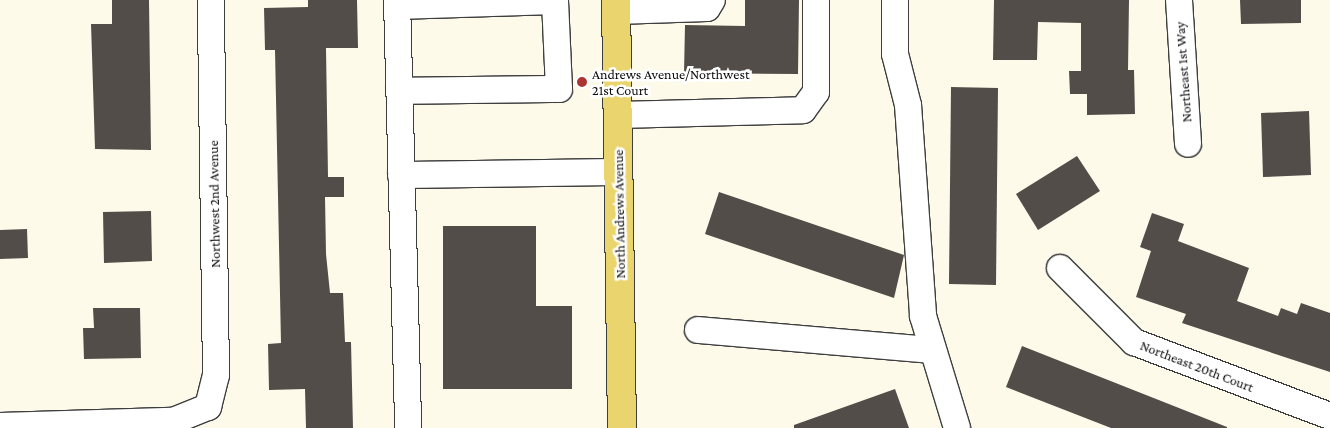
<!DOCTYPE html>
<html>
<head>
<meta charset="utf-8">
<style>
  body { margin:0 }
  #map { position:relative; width:1330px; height:428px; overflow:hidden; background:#fdfaea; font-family:"Crimson Pro",serif }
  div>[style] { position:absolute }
  .building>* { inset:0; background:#524d48 }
  .roads { filter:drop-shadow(1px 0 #3e3e3e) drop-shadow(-1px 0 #3e3e3e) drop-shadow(0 1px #3e3e3e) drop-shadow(0 -1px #3e3e3e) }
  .minor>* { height:26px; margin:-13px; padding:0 13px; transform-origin:13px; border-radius:13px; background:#fff }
  .major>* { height:28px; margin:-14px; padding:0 14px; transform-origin:14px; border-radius:14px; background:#ead46e }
  .dots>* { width:14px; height:14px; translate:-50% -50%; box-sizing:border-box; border:2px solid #fff; border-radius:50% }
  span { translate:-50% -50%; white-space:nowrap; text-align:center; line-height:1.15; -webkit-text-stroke:5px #fff; paint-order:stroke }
  .street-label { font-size:14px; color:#0b0b0b }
  .poi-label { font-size:14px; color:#0b0b0b }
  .left { translate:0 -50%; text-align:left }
</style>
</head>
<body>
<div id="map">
  <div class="building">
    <div style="clip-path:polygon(112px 0,149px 0,151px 150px,95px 149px,91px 24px,112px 24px)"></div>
    <div style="clip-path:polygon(308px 0,357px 0,358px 48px,326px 48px,328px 177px,344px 177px,344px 197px,325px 197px,326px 254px,330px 293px,343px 293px,345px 342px,351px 342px,353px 428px,306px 428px,305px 389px,269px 390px,268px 344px,281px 343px,275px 50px,265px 50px,264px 8px,308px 7px)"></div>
    <div style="clip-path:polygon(745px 0,799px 0,798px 74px,684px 73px,685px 25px,745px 26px)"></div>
    <div style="clip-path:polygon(994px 0,1129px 0,1128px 70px,1134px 70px,1135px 114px,1087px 115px,1087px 94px,1070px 94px,1069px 71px,1081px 71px,1081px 23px,1038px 22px,1037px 60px,993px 60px)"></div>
    <div style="clip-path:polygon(1240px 0,1301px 0,1301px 23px,1241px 24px)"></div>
    <div style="clip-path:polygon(951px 87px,998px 88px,996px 285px,949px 284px)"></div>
    <div style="clip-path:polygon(1309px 111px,1311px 175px,1263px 177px,1261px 113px)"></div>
    <div style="clip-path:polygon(1077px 156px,1100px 191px,1038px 230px,1016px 194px)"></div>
    <div style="clip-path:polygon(719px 192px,904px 255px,894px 298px,705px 234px)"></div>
    <div style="clip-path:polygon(151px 211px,152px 261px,104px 263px,103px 212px)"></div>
    <div style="clip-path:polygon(1152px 213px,1184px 224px,1178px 241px,1249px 268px,1237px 301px,1278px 316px,1281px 308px,1297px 314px,1301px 303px,1330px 313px,1330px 372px,1182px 323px,1186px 314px,1136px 297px,1151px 251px,1140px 247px)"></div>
    <div style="clip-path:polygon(443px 226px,536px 226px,536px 306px,572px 306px,572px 389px,443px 389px)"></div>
    <div style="clip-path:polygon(27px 229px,28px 258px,0 259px,0 230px)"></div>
    <div style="clip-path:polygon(93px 308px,140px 308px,141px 358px,84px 359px,83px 328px,94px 328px)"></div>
    <div style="clip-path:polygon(1022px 346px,1227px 427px,1227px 428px,1111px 428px,1006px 387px)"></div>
    <div style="clip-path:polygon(895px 389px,909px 428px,794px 428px,794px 425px)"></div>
  </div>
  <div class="roads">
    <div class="minor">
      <div style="left:397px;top:0;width:428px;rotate:88.5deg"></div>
      <div style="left:895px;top:0;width:54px;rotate:90deg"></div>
      <div style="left:895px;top:54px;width:53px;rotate:75.7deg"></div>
      <div style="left:908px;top:105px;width:212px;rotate:85.9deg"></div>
      <div style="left:923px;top:316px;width:117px;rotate:73.1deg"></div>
      <div style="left:1179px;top:0;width:144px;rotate:86.4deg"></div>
      <div style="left:397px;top:6px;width:158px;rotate:-1.8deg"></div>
      <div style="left:555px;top:1px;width:88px;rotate:87.4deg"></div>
      <div style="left:559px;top:89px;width:160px;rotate:179.3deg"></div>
      <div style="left:616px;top:11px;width:91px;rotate:-1.9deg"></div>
      <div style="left:707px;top:8px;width:9px;rotate:-58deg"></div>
      <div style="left:618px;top:115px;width:185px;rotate:-1.5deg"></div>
      <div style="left:803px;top:110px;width:22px;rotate:-54deg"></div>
      <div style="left:816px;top:92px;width:92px;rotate:-90deg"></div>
      <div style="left:401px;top:175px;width:217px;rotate:-0.8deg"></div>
      <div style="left:1060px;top:268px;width:105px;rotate:45deg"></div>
      <div style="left:1134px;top:342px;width:210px;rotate:20.7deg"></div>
      <div style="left:698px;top:330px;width:234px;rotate:4.9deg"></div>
      <div style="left:0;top:426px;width:173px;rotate:-1.7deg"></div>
      <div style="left:173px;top:421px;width:38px;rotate:-22deg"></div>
      <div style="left:208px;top:407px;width:33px;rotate:-76deg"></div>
      <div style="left:216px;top:375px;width:375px;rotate:-90.8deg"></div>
    </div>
    <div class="major">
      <div style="left:616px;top:0;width:428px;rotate:89.2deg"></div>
    </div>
  </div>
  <div class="dots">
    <div style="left:582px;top:82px;background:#ab3532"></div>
  </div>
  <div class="street-label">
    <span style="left:1183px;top:72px;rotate:-94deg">Northeast 1st Way</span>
    <span style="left:214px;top:204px;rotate:-91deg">Northwest 2nd Avenue</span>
    <span style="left:619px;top:214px;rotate:-91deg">North Andrews Avenue</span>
    <span style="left:1197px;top:366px;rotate:21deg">Northeast 20th Court</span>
  </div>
  <div class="poi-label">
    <span class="left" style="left:592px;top:82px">Andrews Avenue/Northwest<br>21st Court</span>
  </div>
</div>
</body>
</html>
